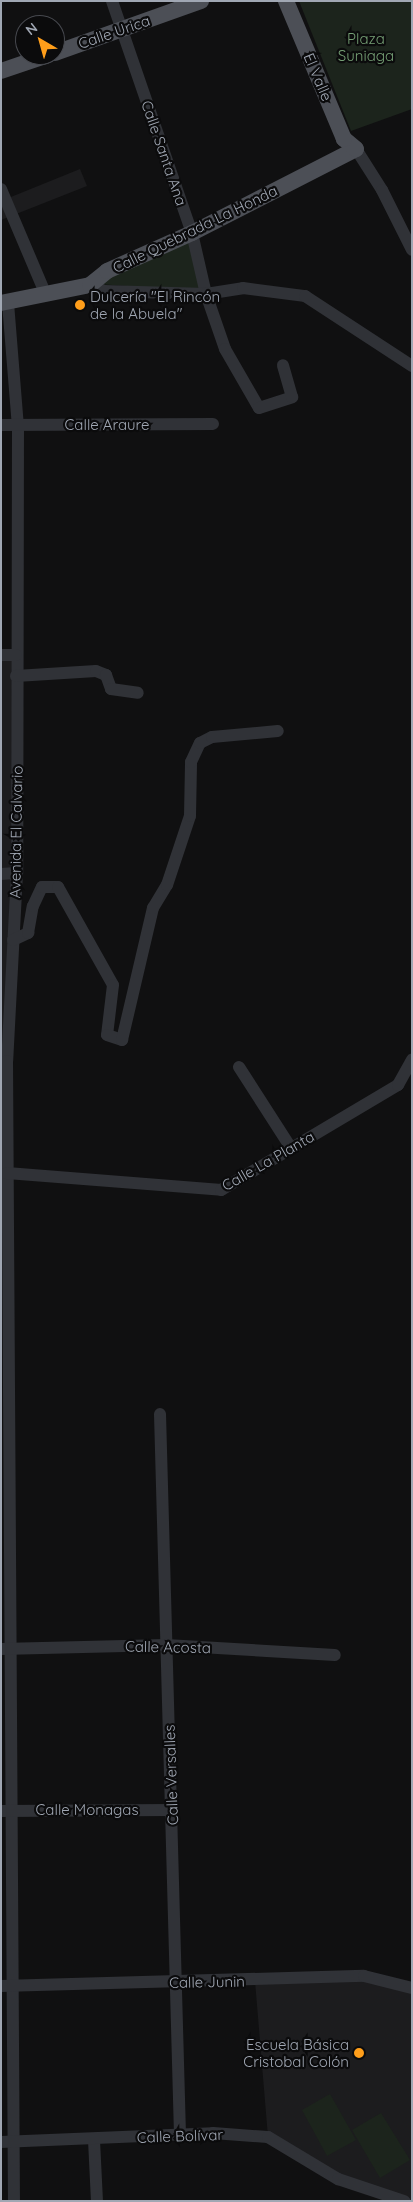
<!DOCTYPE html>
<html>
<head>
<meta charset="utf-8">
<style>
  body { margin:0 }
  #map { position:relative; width:413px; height:2202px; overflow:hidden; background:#101011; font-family:Quicksand,sans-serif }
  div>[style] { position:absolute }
  .built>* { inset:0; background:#1c1c1e }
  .green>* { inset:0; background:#1c241c }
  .minor>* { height:12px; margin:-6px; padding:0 6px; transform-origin:6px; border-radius:6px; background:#303237 }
  .major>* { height:16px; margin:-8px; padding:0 8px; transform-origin:8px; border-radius:8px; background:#4c4f56 }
  .dots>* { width:14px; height:14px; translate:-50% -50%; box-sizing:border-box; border:2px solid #0b0b0c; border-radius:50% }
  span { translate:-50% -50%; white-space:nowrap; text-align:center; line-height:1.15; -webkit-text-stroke:4.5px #0b0b0c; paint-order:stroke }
  .street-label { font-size:15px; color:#a0a7b3 }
  .park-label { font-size:15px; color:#76a075 }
  .poi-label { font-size:15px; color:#a0a7b3 }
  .left { translate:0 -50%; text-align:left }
  .right { translate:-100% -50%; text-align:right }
  .frame { position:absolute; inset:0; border:2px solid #a0a7b3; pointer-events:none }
  .north { position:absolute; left:15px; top:15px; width:50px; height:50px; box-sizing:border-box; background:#0b0b0c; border:1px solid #47494f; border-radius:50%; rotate:322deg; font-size:14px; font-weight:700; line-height:20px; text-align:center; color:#a0a7b3 }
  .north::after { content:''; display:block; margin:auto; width:18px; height:22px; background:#ff9e1a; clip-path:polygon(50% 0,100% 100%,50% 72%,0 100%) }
</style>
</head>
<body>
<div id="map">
  <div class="built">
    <div style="clip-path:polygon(80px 169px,87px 186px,1px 220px,1px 201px)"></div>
    <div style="clip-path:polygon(1px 655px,16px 655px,17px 873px,1px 1060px)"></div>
    <div style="clip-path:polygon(364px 1976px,412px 1988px,412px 2201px,338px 2179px,268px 2137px,255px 1981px)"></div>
  </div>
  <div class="green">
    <div style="clip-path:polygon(299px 1px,412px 1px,412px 109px,351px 131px)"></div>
    <div style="clip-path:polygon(190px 239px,202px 291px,97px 284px)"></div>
    <div style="clip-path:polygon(330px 2094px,356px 2140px,327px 2156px,302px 2110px)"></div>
    <div style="clip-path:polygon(381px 2113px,410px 2160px,380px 2178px,352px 2130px)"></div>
  </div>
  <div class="minor">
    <div style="left:112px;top:1px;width:245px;rotate:71deg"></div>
    <div style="left:192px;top:233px;width:63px;rotate:77.1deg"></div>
    <div style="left:206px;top:294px;width:58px;rotate:70.9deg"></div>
    <div style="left:225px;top:349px;width:68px;rotate:60deg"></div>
    <div style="left:259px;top:408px;width:35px;rotate:-18deg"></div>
    <div style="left:292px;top:397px;width:33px;rotate:-106deg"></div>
    <div style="left:356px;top:149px;width:49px;rotate:57.6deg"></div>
    <div style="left:382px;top:190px;width:67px;rotate:63.4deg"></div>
    <div style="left:1px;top:189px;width:115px;rotate:67deg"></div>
    <div style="left:90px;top:285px;width:15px;rotate:23deg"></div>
    <div style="left:104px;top:291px;width:102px;rotate:1.7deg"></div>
    <div style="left:206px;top:294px;width:37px;rotate:-9deg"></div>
    <div style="left:243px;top:288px;width:63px;rotate:7.4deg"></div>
    <div style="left:305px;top:296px;width:128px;rotate:33.2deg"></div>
    <div style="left:8px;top:303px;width:123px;rotate:85.4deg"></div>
    <div style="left:18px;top:426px;width:447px;rotate:90.1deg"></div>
    <div style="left:17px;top:873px;width:188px;rotate:93deg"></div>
    <div style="left:7px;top:1061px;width:1140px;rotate:89.65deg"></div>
    <div style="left:1px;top:425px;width:212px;rotate:-0.3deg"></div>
    <div style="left:1px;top:655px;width:15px"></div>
    <div style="left:16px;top:676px;width:80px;rotate:-3.6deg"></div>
    <div style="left:96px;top:671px;width:11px;rotate:22deg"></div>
    <div style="left:106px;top:675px;width:15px;rotate:70deg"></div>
    <div style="left:111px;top:689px;width:27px;rotate:8deg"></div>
    <div style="left:1px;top:874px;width:16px;rotate:-4deg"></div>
    <div style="left:13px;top:940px;width:17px;rotate:-25deg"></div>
    <div style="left:28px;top:933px;width:27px;rotate:-80deg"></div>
    <div style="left:33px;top:906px;width:21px;rotate:-65deg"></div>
    <div style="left:42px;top:887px;width:16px"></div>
    <div style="left:58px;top:887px;width:112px;rotate:60.7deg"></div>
    <div style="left:113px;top:985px;width:50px;rotate:96.8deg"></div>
    <div style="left:107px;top:1035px;width:16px;rotate:18deg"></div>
    <div style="left:122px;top:1040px;width:136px;rotate:-76.8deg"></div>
    <div style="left:153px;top:908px;width:27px;rotate:-59deg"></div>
    <div style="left:167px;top:885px;width:73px;rotate:-71.6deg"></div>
    <div style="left:190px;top:816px;width:54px;rotate:-88.9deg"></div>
    <div style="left:191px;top:762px;width:21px;rotate:-65deg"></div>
    <div style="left:200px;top:743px;width:13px;rotate:-27deg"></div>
    <div style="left:212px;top:737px;width:66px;rotate:-5.2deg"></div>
    <div style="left:239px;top:1067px;width:96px;rotate:57.3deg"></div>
    <div style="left:7px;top:1173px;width:215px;rotate:4.5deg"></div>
    <div style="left:221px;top:1190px;width:206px;rotate:-30.7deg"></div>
    <div style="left:398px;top:1085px;width:29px;rotate:-61deg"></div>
    <div style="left:160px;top:1414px;width:722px;rotate:88.41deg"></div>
    <div style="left:1px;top:1649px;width:165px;rotate:-1.4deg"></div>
    <div style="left:166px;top:1645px;width:169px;rotate:3.4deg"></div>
    <div style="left:1px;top:1811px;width:171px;rotate:-0.3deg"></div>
    <div style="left:1px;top:1986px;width:363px;rotate:-1.6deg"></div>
    <div style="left:364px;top:1976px;width:49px;rotate:14deg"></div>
    <div style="left:94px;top:2140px;width:61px;rotate:87.2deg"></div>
    <div style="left:1px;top:2142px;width:212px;rotate:-2.4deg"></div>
    <div style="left:213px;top:2133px;width:55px;rotate:4.2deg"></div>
    <div style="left:268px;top:2137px;width:82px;rotate:31deg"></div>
    <div style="left:338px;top:2179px;width:70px;rotate:18.4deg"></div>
  </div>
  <div class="major">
    <div style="left:55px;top:53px;width:155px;rotate:-19.6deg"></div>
    <div style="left:1px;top:71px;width:50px;rotate:-18.8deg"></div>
    <div style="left:1px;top:303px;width:91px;rotate:-11.4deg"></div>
    <div style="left:90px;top:285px;width:22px;rotate:-39deg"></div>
    <div style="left:107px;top:271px;width:93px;rotate:-24.1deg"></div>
    <div style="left:192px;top:233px;width:184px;rotate:-27.1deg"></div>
    <div style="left:356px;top:149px;width:16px;rotate:-140deg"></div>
    <div style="left:344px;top:139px;width:150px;rotate:-112.8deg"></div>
  </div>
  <div class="dots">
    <div style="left:80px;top:305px;background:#ff9e1a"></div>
    <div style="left:359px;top:2053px;background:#ff9e1a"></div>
  </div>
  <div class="street-label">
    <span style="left:114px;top:32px;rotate:-19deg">Calle Urica</span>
    <span style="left:318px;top:77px;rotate:67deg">El Valle</span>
    <span style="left:164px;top:153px;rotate:71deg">Calle Santa Ana</span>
    <span style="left:195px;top:229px;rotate:-26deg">Calle Quebrada La Honda</span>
    <span style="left:107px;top:425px">Calle Araure</span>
    <span style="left:16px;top:832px;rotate:-89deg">Avenida El Calvario</span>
    <span style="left:268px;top:1161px;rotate:-30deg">Calle La Planta</span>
    <span style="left:168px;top:1647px;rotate:1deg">Calle Acosta</span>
    <span style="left:171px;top:1775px;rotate:-92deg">Calle Versalles</span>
    <span style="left:87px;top:1810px">Calle Monagas</span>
    <span style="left:207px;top:1982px;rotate:-1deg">Calle Junin</span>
    <span style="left:180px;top:2136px;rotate:-2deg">Calle Bolívar</span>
  </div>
  <div class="park-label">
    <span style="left:366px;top:47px">Plaza<br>Suniaga</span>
  </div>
  <div class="poi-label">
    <span class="left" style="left:90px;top:305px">Dulcería "El Rincón<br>de la Abuela"</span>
    <span class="right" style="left:349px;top:2053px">Escuela Básica<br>Cristobal Colón</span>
  </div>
  <div class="frame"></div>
  <div class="north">N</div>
</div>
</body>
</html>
